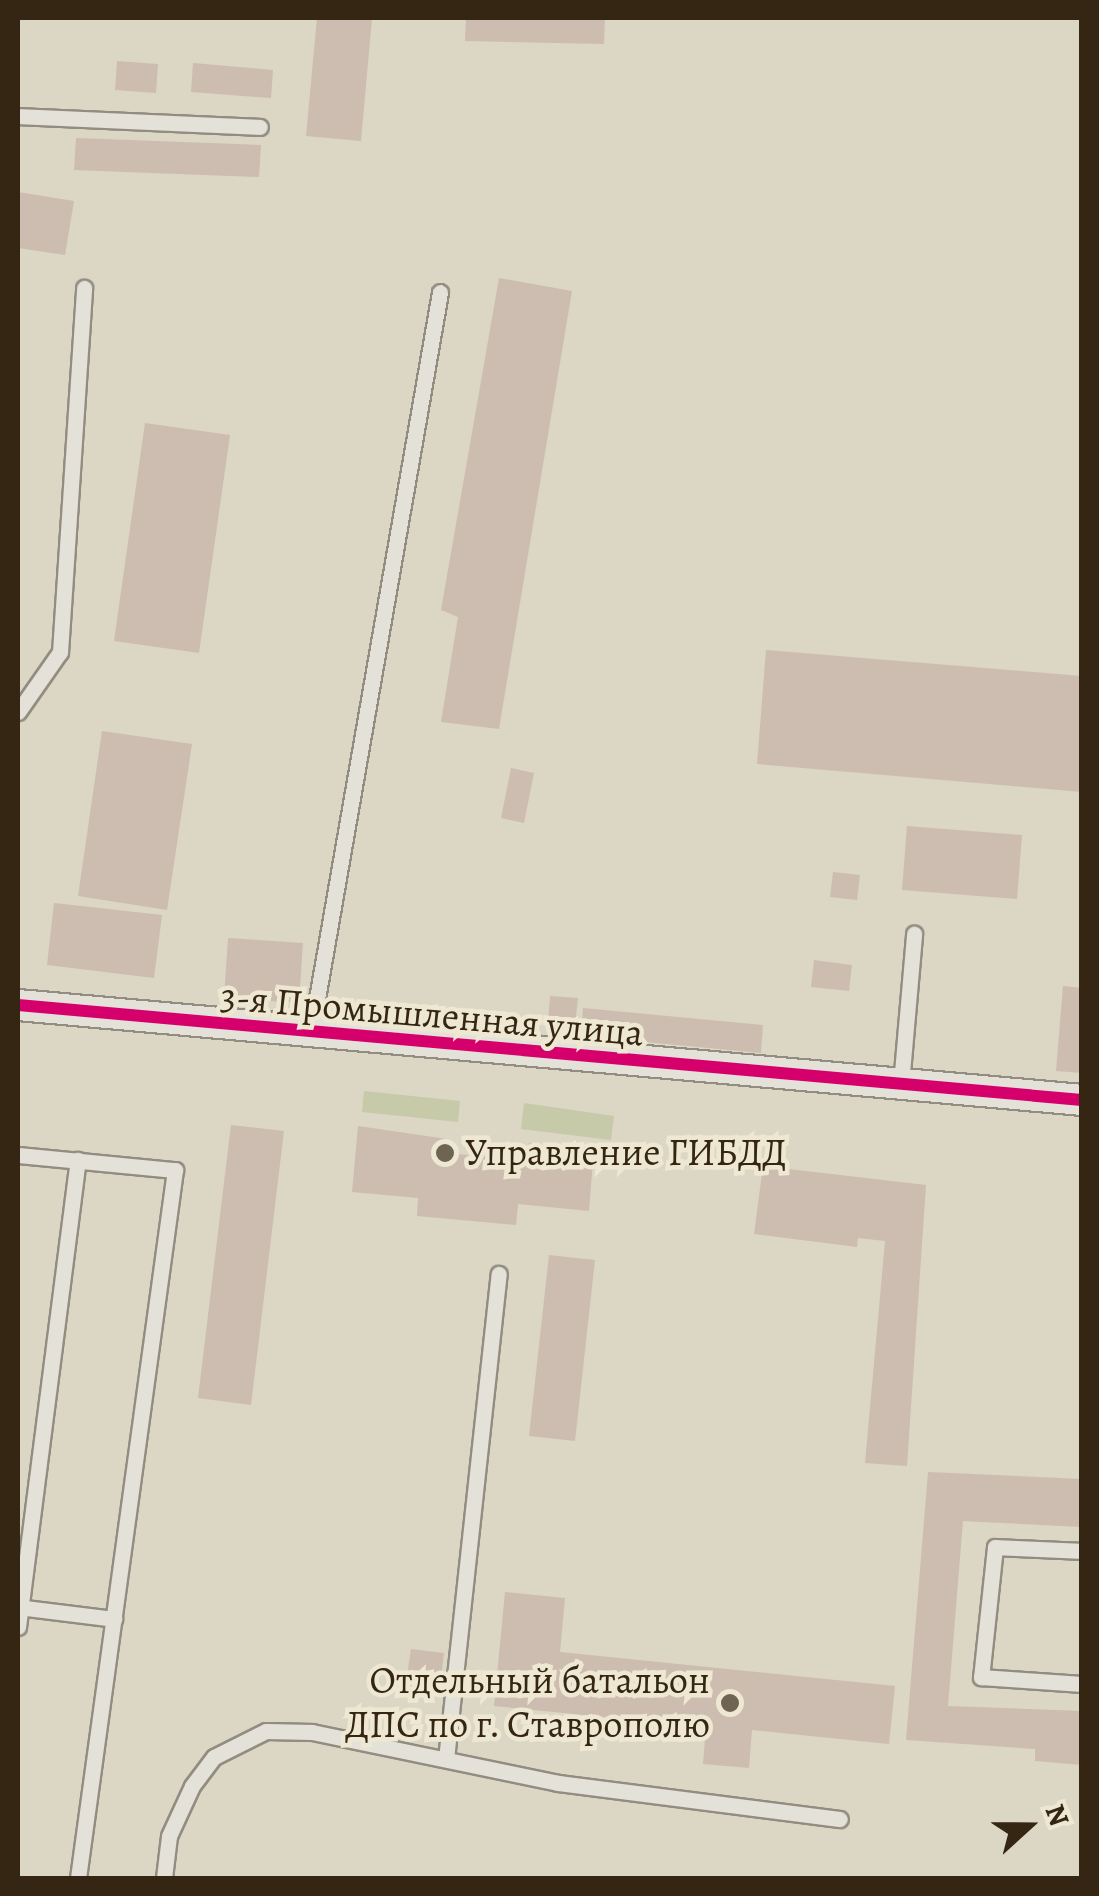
<!DOCTYPE html>
<html>
<head>
<meta charset="utf-8">
<style>
  body { margin:0 }
  #map { position:relative; width:1099px; height:1896px; overflow:hidden; background:#dcd6c5; font-family:Alegreya,serif }
  div>[style] { position:absolute }
  .green>* { inset:0; background:#c7caa8 }
  .building>* { inset:0; background:#cdbdb0 }
  .roads { filter:drop-shadow(2px 0 #928c81) drop-shadow(-2px 0 #928c81) drop-shadow(0 2px #928c81) drop-shadow(0 -2px #928c81) }
  .lane>* { height:15px; margin:-7.5px; padding:0 7.5px; transform-origin:7.5px; border-radius:7.5px; background:#e4e1d9 }
  .street>* { height:30px; margin:-15px; padding:0 15px; transform-origin:15px; border-radius:15px; background:#e4e1d9 }
  .cycleway>* { height:12px; margin:-6px; padding:0 6px; transform-origin:6px; border-radius:6px; background:#d6006c }
  .dots>* { width:28px; height:28px; translate:-50% -50%; box-sizing:border-box; border:5px solid #eee8d3; border-radius:50% }
  span { translate:-50% -50%; white-space:nowrap; text-align:center; line-height:1.15; -webkit-text-stroke:9px #eee8d3; paint-order:stroke }
  .street-label { font-size:38px; color:#352613 }
  .poi-label { font-size:38px; color:#352613 }
  .left { translate:0 -50%; text-align:left }
  .right { translate:-100% -50%; text-align:right }
  .frame { position:absolute; inset:0; border:20px solid #352613; pointer-events:none }
  .north { position:absolute; left:979px; top:1776px; width:100px; height:100px; -webkit-text-stroke:8px #eee8d3; paint-order:stroke; rotate:69deg; font-size:28px; font-weight:700; line-height:40px; text-align:center; color:#352613 }
  .north::after { content:''; display:block; margin:auto; width:35px; height:45px; background:#352613; clip-path:polygon(50% 0,100% 100%,50% 72%,0 100%) }
</style>
</head>
<body>
<div id="map">
  <div class="green">
    <div style="clip-path:polygon(364px 1091px,460px 1101px,458px 1122px,362px 1112px)"></div>
    <div style="clip-path:polygon(524px 1103px,614px 1116px,611px 1140px,521px 1129px)"></div>
  </div>
  <div class="building">
    <div style="clip-path:polygon(317px 18px,372px 18px,361px 141px,306px 136px)"></div>
    <div style="clip-path:polygon(466px 18px,605px 18px,604px 44px,465px 41px)"></div>
    <div style="clip-path:polygon(117px 61px,158px 64px,156px 93px,115px 90px)"></div>
    <div style="clip-path:polygon(193px 63px,273px 70px,271px 98px,191px 92px)"></div>
    <div style="clip-path:polygon(76px 138px,261px 145px,259px 177px,74px 170px)"></div>
    <div style="clip-path:polygon(18px 192px,74px 201px,65px 255px,18px 248px)"></div>
    <div style="clip-path:polygon(499px 278px,572px 291px,499px 729px,441px 722px,458px 617px,441px 610px)"></div>
    <div style="clip-path:polygon(145px 423px,230px 435px,199px 653px,114px 641px)"></div>
    <div style="clip-path:polygon(766px 650px,1082px 676px,1082px 792px,757px 764px)"></div>
    <div style="clip-path:polygon(102px 731px,192px 744px,167px 910px,78px 896px)"></div>
    <div style="clip-path:polygon(511px 768px,534px 773px,524px 823px,501px 818px)"></div>
    <div style="clip-path:polygon(907px 826px,1022px 835px,1017px 899px,902px 890px)"></div>
    <div style="clip-path:polygon(833px 872px,860px 875px,857px 900px,830px 897px)"></div>
    <div style="clip-path:polygon(54px 903px,162px 915px,154px 978px,47px 965px)"></div>
    <div style="clip-path:polygon(228px 938px,303px 943px,299px 1003px,224px 998px)"></div>
    <div style="clip-path:polygon(814px 960px,852px 965px,849px 991px,811px 987px)"></div>
    <div style="clip-path:polygon(1063px 986px,1082px 988px,1082px 1073px,1056px 1071px)"></div>
    <div style="clip-path:polygon(550px 996px,578px 998px,575px 1026px,548px 1023px)"></div>
    <div style="clip-path:polygon(583px 1008px,763px 1025px,761px 1053px,581px 1036px)"></div>
    <div style="clip-path:polygon(231px 1125px,284px 1131px,251px 1405px,198px 1398px)"></div>
    <div style="clip-path:polygon(358px 1126px,447px 1139px,445px 1153px,501px 1158px,502px 1149px,527px 1152px,529px 1143px,594px 1149px,589px 1211px,518px 1204px,516px 1225px,417px 1216px,418px 1198px,352px 1192px)"></div>
    <div style="clip-path:polygon(763px 1166px,926px 1185px,907px 1466px,865px 1463px,885px 1241px,858px 1238px,857px 1247px,754px 1234px)"></div>
    <div style="clip-path:polygon(549px 1255px,595px 1260px,575px 1441px,529px 1436px)"></div>
    <div style="clip-path:polygon(928px 1472px,1082px 1479px,1082px 1527px,963px 1521px,948px 1706px,1082px 1711px,1082px 1765px,1035px 1761px,1035px 1749px,906px 1740px)"></div>
    <div style="clip-path:polygon(505px 1592px,565px 1598px,560px 1652px,895px 1686px,889px 1744px,752px 1730px,749px 1768px,703px 1764px,706px 1727px,494px 1706px)"></div>
    <div style="clip-path:polygon(411px 1649px,444px 1653px,440px 1687px,406px 1683px)"></div>
  </div>
  <div class="roads">
    <div class="lane">
      <div style="left:18px;top:116px;width:242px;rotate:2.6deg"></div>
      <div style="left:18px;top:712px;width:73px;rotate:-55deg"></div>
      <div style="left:60px;top:652px;width:365px;rotate:-86.2deg"></div>
      <div style="left:311px;top:1033px;width:752px;rotate:-80.12deg"></div>
      <div style="left:901px;top:1084px;width:151px;rotate:-85deg"></div>
      <div style="left:18px;top:1155px;width:158px;rotate:5.5deg"></div>
      <div style="left:175px;top:1170px;width:715px;rotate:97.8deg"></div>
      <div style="left:1082px;top:1551px;width:87px;rotate:-177.4deg"></div>
      <div style="left:995px;top:1547px;width:131px;rotate:96.1deg"></div>
      <div style="left:981px;top:1677px;width:101px;rotate:4deg"></div>
      <div style="left:18px;top:1607px;width:97px;rotate:7.1deg"></div>
      <div style="left:18px;top:1627px;width:471px;rotate:-82.7deg"></div>
      <div style="left:446px;top:1759px;width:488px;rotate:-83.8deg"></div>
      <div style="left:164px;top:1878px;width:42px;rotate:-83.2deg"></div>
      <div style="left:169px;top:1836px;width:55px;rotate:-65.3deg"></div>
      <div style="left:192px;top:1786px;width:36px;rotate:-53deg"></div>
      <div style="left:214px;top:1757px;width:58px;rotate:-26.6deg"></div>
      <div style="left:266px;top:1731px;width:46px;rotate:1.2deg"></div>
      <div style="left:312px;top:1732px;width:251px;rotate:11.7deg"></div>
      <div style="left:558px;top:1783px;width:284px;rotate:7.3deg"></div>
    </div>
    <div class="street">
      <div style="left:18px;top:1005px;width:1068px;rotate:5.1deg"></div>
    </div>
  </div>
  <div class="cycleway">
    <div style="left:18px;top:1005px;width:1068px;rotate:5.1deg"></div>
  </div>
  <div class="dots">
    <div style="left:445px;top:1153px;background:#6f6451"></div>
    <div style="left:730px;top:1703px;background:#6f6451"></div>
  </div>
  <div class="street-label">
    <span style="left:432px;top:1015px;rotate:5deg">3-я Промышленная улица</span>
  </div>
  <div class="poi-label">
    <span class="left" style="left:465px;top:1153px">Управление ГИБДД</span>
    <span class="right" style="left:710px;top:1703px">Отдельный батальон<br>ДПС по г. Ставрополю</span>
  </div>
  <div class="frame"></div>
  <div class="north">N</div>
</div>
</body>
</html>
